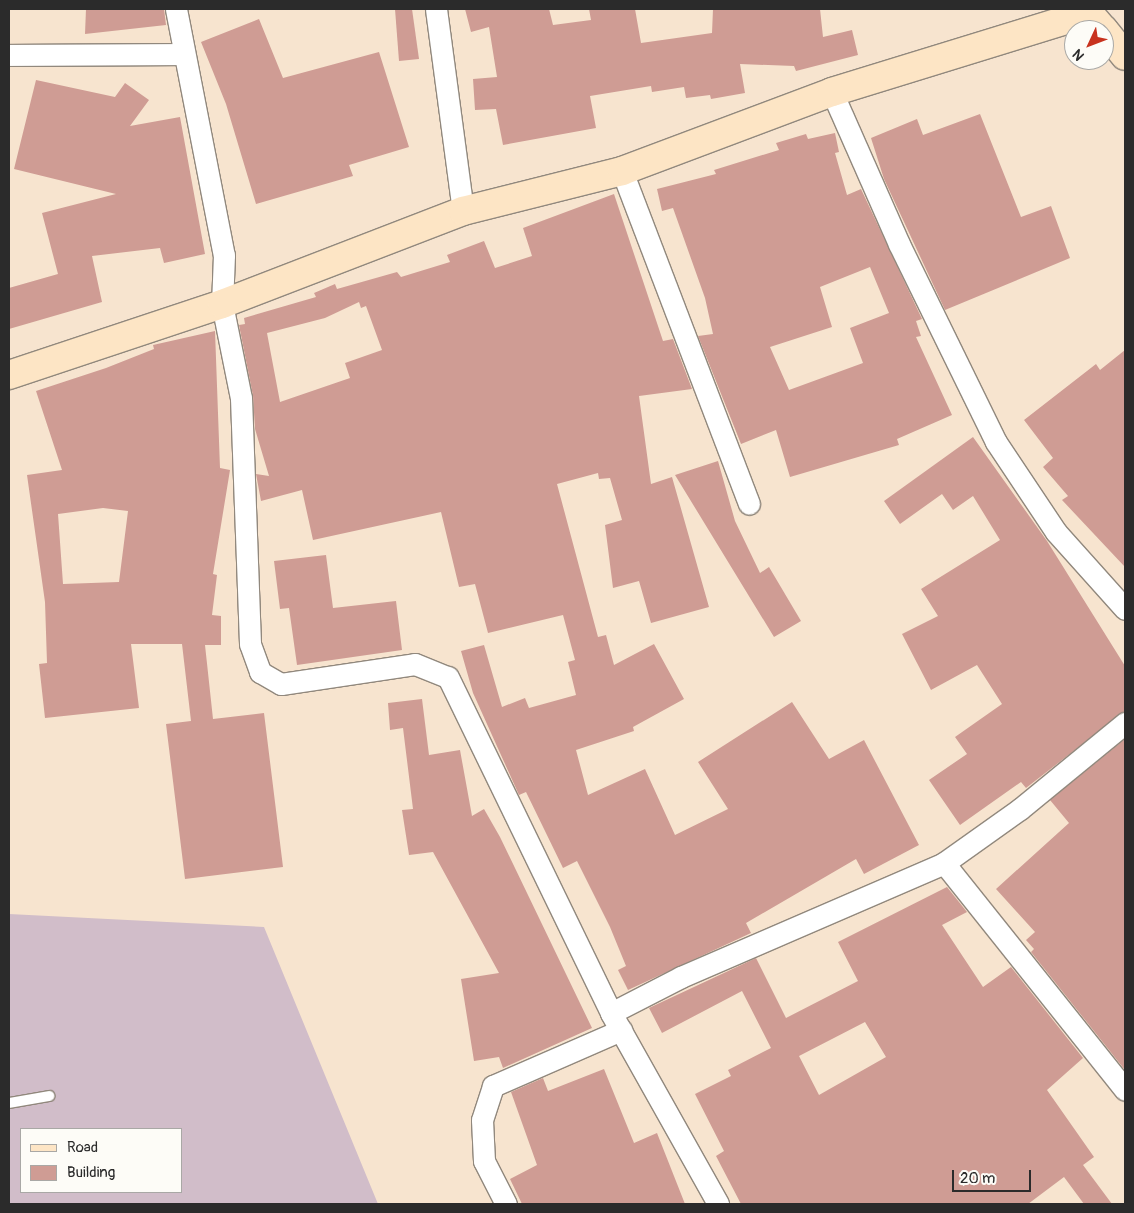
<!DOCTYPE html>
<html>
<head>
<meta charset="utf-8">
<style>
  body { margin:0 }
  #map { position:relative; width:1134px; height:1213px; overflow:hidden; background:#f7e4cf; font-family:Pangolin,sans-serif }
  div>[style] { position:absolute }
  .industrial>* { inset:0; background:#d1bdc9 }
  .building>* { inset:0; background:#cf9c94 }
  .roads { filter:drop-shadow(1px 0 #91887d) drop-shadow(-1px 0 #91887d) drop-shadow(0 1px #91887d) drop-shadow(0 -1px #91887d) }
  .lane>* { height:10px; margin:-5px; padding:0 5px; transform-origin:5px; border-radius:5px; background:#fff }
  .street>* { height:21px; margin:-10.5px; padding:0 10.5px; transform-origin:10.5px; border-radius:10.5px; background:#fff }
  .secondary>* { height:28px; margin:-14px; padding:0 14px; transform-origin:14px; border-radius:14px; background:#fde5c5 }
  span { translate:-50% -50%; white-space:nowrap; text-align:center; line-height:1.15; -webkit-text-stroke:4px #fdfcf7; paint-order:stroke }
  .frame { position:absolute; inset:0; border:10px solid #2b2b2b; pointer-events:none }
  .legend { position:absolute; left:20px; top:1128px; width:162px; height:65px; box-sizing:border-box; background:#fdfcf7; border:1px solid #a9a8a5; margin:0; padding:6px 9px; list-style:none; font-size:15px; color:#2b2b2b }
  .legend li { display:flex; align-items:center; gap:10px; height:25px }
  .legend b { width:25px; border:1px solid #a9a8a5 }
  .north { position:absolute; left:1064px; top:20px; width:50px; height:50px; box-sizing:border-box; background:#fdfcf7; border:1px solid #a9a8a5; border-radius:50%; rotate:227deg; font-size:14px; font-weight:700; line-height:20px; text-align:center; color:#2b2b2b }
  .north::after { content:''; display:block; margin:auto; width:18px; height:22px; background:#c8321e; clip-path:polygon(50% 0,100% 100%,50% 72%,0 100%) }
  .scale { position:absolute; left:952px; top:1170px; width:79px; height:22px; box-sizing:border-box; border:2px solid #2b2b2b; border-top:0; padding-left:6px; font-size:15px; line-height:18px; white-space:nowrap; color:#2b2b2b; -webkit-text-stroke:4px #fdfcf7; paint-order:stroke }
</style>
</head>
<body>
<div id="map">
  <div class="industrial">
    <div style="clip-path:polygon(evenodd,9px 914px,264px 927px,378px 1204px,9px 1204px,9px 914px,21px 1129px,181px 1129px,181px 1192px,21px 1192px,21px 1129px)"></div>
  </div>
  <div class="building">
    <div style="clip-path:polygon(86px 9px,164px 9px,166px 25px,85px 34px)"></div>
    <div style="clip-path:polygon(395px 9px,412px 9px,419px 59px,399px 61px)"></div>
    <div style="clip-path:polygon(465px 9px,549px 9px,553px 25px,591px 20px,589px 9px,635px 9px,641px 43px,712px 33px,713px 9px,820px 9px,823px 37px,852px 30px,858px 55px,796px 71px,794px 66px,740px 64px,745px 93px,711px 99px,710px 95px,686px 98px,684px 87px,652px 92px,651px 86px,590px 96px,596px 128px,503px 145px,496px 109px,475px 110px,473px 79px,497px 77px,489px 27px,471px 32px)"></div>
    <div style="clip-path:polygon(259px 19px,283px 78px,379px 52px,409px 147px,349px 165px,353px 176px,256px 204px,226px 104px,201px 42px)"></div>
    <div style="clip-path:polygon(36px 80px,115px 97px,125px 83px,149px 100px,130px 126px,180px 117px,205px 254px,164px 263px,160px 248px,92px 256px,102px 302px,9px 329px,9px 288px,58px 274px,42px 213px,116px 194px,14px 169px)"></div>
    <div style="clip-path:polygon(980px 114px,1021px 217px,1051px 206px,1070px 258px,945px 310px,884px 179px,871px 138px,917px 119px,923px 135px)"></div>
    <div style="clip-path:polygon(evenodd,835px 133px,839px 152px,835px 153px,847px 195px,861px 189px,922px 319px,916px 321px,921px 336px,916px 337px,952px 415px,897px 439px,899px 445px,790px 477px,776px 430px,741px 444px,698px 336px,713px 334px,705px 298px,673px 208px,662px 211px,657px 189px,716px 174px,714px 170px,779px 150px,776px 143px,806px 134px,808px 139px,835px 133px,870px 267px,889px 313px,850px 328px,863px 363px,789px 390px,770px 347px,832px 327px,820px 287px,870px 267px)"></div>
    <div style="clip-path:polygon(evenodd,614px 194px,663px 341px,673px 339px,692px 389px,639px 396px,651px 484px,672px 477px,709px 607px,651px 623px,639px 581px,613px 588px,605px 525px,622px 520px,610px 478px,599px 479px,598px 473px,557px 484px,598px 637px,606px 635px,614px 665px,654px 644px,684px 699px,633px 727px,634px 731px,576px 750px,588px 795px,645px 769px,675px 835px,728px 809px,698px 762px,792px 702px,829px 759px,864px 740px,919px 845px,864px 874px,856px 859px,746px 923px,751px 933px,628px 990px,618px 970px,626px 966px,610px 927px,577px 861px,563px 868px,526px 792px,519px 795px,473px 693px,461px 651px,484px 645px,502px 707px,525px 698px,529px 708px,576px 695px,568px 662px,575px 660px,563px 615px,488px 633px,475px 584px,459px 587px,441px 512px,313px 540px,302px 490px,261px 501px,256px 474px,269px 476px,255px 429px,253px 396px,239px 325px,245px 324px,244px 318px,316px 297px,314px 293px,335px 284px,337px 289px,397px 272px,401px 277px,450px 262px,447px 255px,484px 241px,495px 268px,532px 256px,523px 228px,614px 194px,359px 302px,361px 308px,366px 306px,382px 350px,345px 363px,350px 378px,280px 402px,267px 333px,325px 318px,359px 302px)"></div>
    <div style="clip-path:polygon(evenodd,215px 331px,220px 468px,230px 470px,213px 574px,217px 575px,212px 615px,221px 616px,221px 645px,205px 645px,213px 719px,264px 713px,283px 867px,185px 879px,166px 724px,191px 721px,182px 644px,131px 644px,139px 708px,45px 718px,39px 664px,47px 663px,45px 602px,27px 475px,62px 470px,36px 391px,106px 368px,154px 349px,153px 345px,215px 331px,103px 508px,128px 511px,119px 582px,63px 584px,58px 514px,103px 508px)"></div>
    <div style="clip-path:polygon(1125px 350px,1125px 567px,1062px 500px,1068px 496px,1043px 467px,1053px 458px,1024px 420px,1096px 364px,1100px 370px)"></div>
    <div style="clip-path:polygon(973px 437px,1047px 541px,1125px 666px,1125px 711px,1026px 788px,1021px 782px,960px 825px,929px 780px,967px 754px,955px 737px,1002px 704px,977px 665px,931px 690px,902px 634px,938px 616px,921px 589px,1000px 540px,973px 496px,953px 510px,942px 494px,900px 524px,884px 501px)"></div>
    <div style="clip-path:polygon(718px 461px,735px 521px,760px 573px,769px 567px,801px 621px,774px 637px,675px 475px)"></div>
    <div style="clip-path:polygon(326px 555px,333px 608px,396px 601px,402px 650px,297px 665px,289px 608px,280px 609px,274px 561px)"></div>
    <div style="clip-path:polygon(422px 699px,429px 755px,460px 750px,472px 816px,484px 809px,500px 837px,592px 1028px,503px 1068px,499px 1057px,474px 1061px,461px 979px,499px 973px,433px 852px,409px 855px,402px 810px,413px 809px,403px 728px,390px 730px,388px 703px)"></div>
    <div style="clip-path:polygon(1125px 739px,1125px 1070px,1031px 952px,1034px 949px,1026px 940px,1035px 932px,996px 889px,1069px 823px,1050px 800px)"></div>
    <div style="clip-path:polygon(evenodd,947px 887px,967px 912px,942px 925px,983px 987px,1011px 967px,1083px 1058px,1047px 1090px,1094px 1157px,1083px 1165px,1112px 1204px,1084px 1204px,1064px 1177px,1028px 1204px,741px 1204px,716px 1156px,724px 1151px,695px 1094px,731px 1076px,728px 1070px,771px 1048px,742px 991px,662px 1033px,649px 1008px,756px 958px,786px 1018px,858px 981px,838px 942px,947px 887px,865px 1022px,886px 1057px,819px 1095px,799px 1056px,865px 1022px)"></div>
    <div style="clip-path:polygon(604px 1069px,634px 1143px,657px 1133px,685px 1204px,522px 1204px,510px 1179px,537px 1165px,511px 1092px,543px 1078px,548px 1091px)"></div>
  </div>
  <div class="roads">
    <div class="lane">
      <div style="left:9px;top:1103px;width:41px;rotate:-9.9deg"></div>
    </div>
    <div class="street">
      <div style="left:176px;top:9px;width:251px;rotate:79deg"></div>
      <div style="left:224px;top:255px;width:49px;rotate:92.3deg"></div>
      <div style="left:222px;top:304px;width:96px;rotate:78.6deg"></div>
      <div style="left:241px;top:398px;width:246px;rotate:87.9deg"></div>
      <div style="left:250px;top:644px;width:30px;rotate:70deg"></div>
      <div style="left:260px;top:672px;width:24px;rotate:30deg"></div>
      <div style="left:281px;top:684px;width:135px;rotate:-8.5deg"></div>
      <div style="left:415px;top:664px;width:35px;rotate:22deg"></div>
      <div style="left:448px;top:677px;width:373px;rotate:64.1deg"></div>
      <div style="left:611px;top:1013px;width:219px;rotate:60.7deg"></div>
      <div style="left:436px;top:9px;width:204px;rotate:82.4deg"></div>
      <div style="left:9px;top:55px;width:172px;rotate:-0.3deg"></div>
      <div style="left:832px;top:92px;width:166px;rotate:66.2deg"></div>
      <div style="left:899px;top:244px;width:220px;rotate:63.9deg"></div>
      <div style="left:996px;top:442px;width:108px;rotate:56.3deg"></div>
      <div style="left:1056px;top:532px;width:103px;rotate:48.1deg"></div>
      <div style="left:622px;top:171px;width:356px;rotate:69.1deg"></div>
      <div style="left:944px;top:863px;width:290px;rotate:51.4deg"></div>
      <div style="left:611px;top:1013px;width:79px;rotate:-27.2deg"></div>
      <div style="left:681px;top:977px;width:287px;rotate:-23.4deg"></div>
      <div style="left:944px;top:863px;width:93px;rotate:-35.4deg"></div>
      <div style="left:1020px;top:809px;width:136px;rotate:-39.3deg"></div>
      <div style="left:506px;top:1204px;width:48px;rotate:-117.1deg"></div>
      <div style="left:484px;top:1161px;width:41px;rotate:-92.8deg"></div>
      <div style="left:482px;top:1120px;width:36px;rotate:-72deg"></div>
      <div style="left:493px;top:1086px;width:140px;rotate:-23.6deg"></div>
    </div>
    <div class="secondary">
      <div style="left:1104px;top:30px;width:33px;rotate:51deg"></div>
      <div style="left:9px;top:375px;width:225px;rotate:-18.4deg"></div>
      <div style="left:222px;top:304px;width:258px;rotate:-21.1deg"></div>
      <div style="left:463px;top:211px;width:164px;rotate:-14.1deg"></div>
      <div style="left:622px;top:171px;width:224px;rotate:-20.6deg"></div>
      <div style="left:832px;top:92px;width:269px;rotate:-17.1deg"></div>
      <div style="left:1089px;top:13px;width:23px;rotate:49deg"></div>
    </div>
  </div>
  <div class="frame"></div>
  <ul class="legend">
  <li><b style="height:6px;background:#fde5c5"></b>Road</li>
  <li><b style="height:14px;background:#cf9c94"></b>Building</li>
  </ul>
  <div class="north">N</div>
  <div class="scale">20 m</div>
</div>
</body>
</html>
